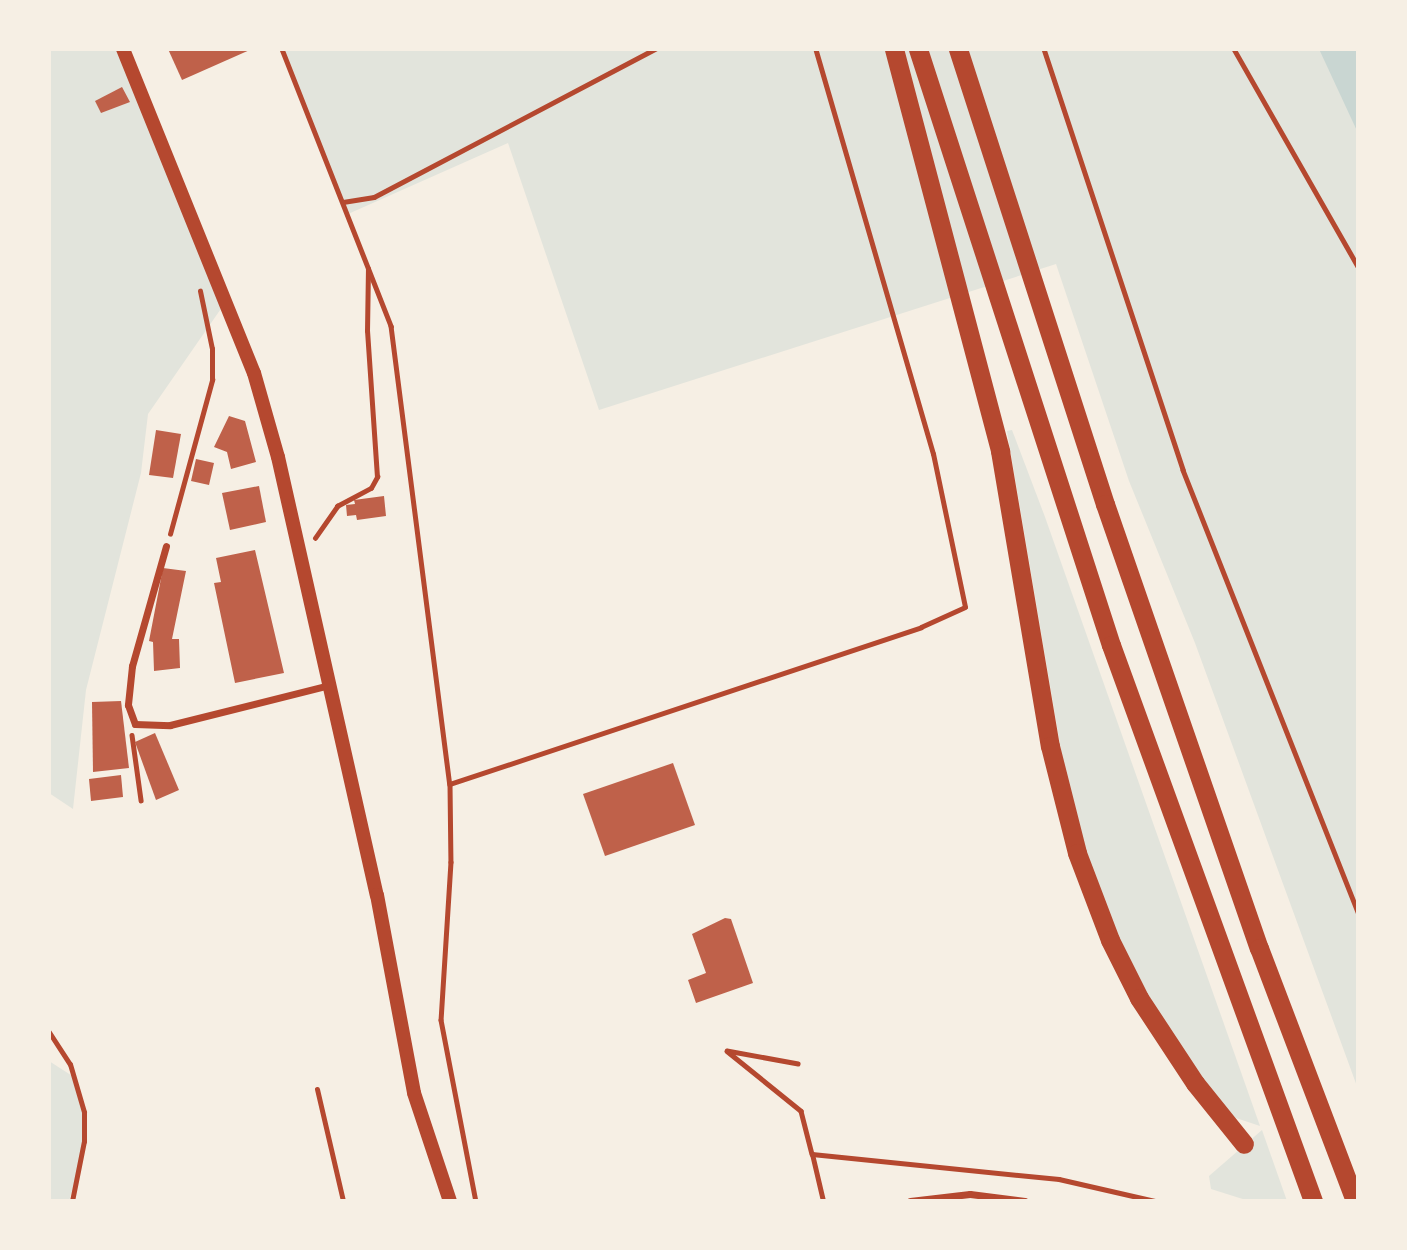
<!DOCTYPE html>
<html>
<head>
<meta charset="utf-8">
<style>
  body { margin:0 }
  #map { position:relative; width:1407px; height:1250px; overflow:hidden; background:#f6efe4; font-family:"Space Grotesk",sans-serif }
  div>[style] { position:absolute }
  .green>* { inset:0; background:#e2e4dc }
  .water>* { inset:0; background:#c9d6d2 }
  .building>* { inset:0; background:#bf614a }
  .path>* { height:4.5px; margin:-2.25px; padding:0 2.25px; transform-origin:2.25px; border-radius:2.25px; background:#b5482f }
  .service>* { height:5px; margin:-2.5px; padding:0 2.5px; transform-origin:2.5px; border-radius:2.5px; background:#b5482f }
  .minor>* { height:7px; margin:-3.5px; padding:0 3.5px; transform-origin:3.5px; border-radius:3.5px; background:#b5482f }
  .secondary>* { height:14px; margin:-7px; padding:0 7px; transform-origin:7px; border-radius:7px; background:#b5482f }
  .motorway>* { height:19px; margin:-9.5px; padding:0 9.5px; transform-origin:9.5px; border-radius:9.5px; background:#b5482f }
  span { translate:-50% -50%; white-space:nowrap; text-align:center; line-height:1.15; -webkit-text-stroke:6px #f6efe4; paint-order:stroke }
  .frame { position:absolute; inset:0; border:51px solid #f6efe4; pointer-events:none }
</style>
</head>
<body>
<div id="map">
  <div class="green">
    <div style="clip-path:polygon(49px 49px,123px 49px,227px 300px,148px 414px,141px 473px,86px 690px,73px 809px,49px 793px)"></div>
    <div style="clip-path:polygon(280px 49px,1358px 49px,1358px 1089px,1195px 643px,1129px 481px,1056px 264px,599px 410px,508px 143px,348px 214px)"></div>
    <div style="clip-path:polygon(1012px 430px,1045px 517px,1260px 1126px,1230px 1116px,1167px 1027px,1131px 965px,1091px 873px,1066px 780px,1007px 431px)"></div>
    <div style="clip-path:polygon(49px 1061px,77px 1079px,87px 1137px,69px 1201px,49px 1201px)"></div>
    <div style="clip-path:polygon(1262px 1130px,1287px 1201px,1249px 1201px,1211px 1189px,1209px 1176px)"></div>
  </div>
  <div class="water">
    <div style="clip-path:polygon(1319px 49px,1358px 49px,1358px 133px)"></div>
  </div>
  <div class="building">
    <div style="clip-path:polygon(168px 49px,252px 49px,182px 80px)"></div>
    <div style="clip-path:polygon(122px 87px,130px 102px,101px 113px,95px 101px)"></div>
    <div style="clip-path:polygon(229px 416px,245px 421px,256px 462px,231px 469px,227px 452px,214px 447px)"></div>
    <div style="clip-path:polygon(156px 430px,181px 434px,173px 478px,149px 475px)"></div>
    <div style="clip-path:polygon(196px 459px,214px 463px,209px 485px,191px 481px)"></div>
    <div style="clip-path:polygon(259px 486px,266px 522px,230px 530px,222px 493px)"></div>
    <div style="clip-path:polygon(384px 496px,386px 516px,357px 520px,356px 515px,347px 516px,346px 505px,355px 504px,354px 500px)"></div>
    <div style="clip-path:polygon(255px 550px,284px 673px,235px 683px,214px 583px,221px 582px,216px 558px)"></div>
    <div style="clip-path:polygon(163px 568px,186px 571px,172px 639px,179px 639px,180px 668px,154px 671px,153px 642px,149px 641px)"></div>
    <div style="clip-path:polygon(121px 701px,129px 768px,93px 772px,92px 702px)"></div>
    <div style="clip-path:polygon(155px 733px,179px 790px,156px 800px,135px 742px)"></div>
    <div style="clip-path:polygon(673px 763px,695px 825px,605px 856px,583px 794px)"></div>
    <div style="clip-path:polygon(121px 775px,123px 797px,91px 801px,89px 779px)"></div>
    <div style="clip-path:polygon(725px 918px,731px 919px,753px 983px,696px 1003px,688px 980px,706px 973px,692px 934px)"></div>
  </div>
  <div class="path">
    <div style="left:282px;top:49px;width:298px;rotate:68.5deg"></div>
    <div style="left:391px;top:326px;width:462px;rotate:82.7deg"></div>
    <div style="left:450px;top:784px;width:78px;rotate:89.3deg"></div>
    <div style="left:451px;top:862px;width:158px;rotate:93.6deg"></div>
    <div style="left:441px;top:1020px;width:184px;rotate:79.1deg"></div>
    <div style="left:1044px;top:49px;width:443px;rotate:71.7deg"></div>
    <div style="left:1183px;top:470px;width:476px;rotate:68.4deg"></div>
    <div style="left:1234px;top:49px;width:250px;rotate:60.3deg"></div>
    <div style="left:343px;top:202px;width:31px;rotate:-9deg"></div>
    <div style="left:374px;top:197px;width:318px;rotate:-27.8deg"></div>
    <div style="left:170px;top:534px;width:160px;rotate:-74.7deg"></div>
    <div style="left:212px;top:380px;width:31px;rotate:-90deg"></div>
    <div style="left:212px;top:349px;width:59px;rotate:-101.7deg"></div>
    <div style="left:315px;top:538px;width:39px;rotate:-55deg"></div>
    <div style="left:337px;top:506px;width:38px;rotate:-28deg"></div>
    <div style="left:371px;top:488px;width:13px;rotate:-61deg"></div>
    <div style="left:377px;top:477px;width:146px;rotate:-93.9deg"></div>
    <div style="left:367px;top:331px;width:62px;rotate:-89.1deg"></div>
    <div style="left:132px;top:735px;width:66px;rotate:82.1deg"></div>
    <div style="left:450px;top:784px;width:496px;rotate:-18.4deg"></div>
    <div style="left:921px;top:627px;width:48px;rotate:-24.4deg"></div>
    <div style="left:965px;top:607px;width:156px;rotate:-101.8deg"></div>
    <div style="left:933px;top:454px;width:422px;rotate:-106.2deg"></div>
    <div style="left:798px;top:1064px;width:72px;rotate:-169.6deg"></div>
    <div style="left:727px;top:1051px;width:95px;rotate:39deg"></div>
    <div style="left:801px;top:1111px;width:44px;rotate:75.7deg"></div>
    <div style="left:823px;top:1201px;width:48px;rotate:-103.2deg"></div>
    <div style="left:812px;top:1154px;width:248px;rotate:5.8deg"></div>
    <div style="left:1059px;top:1179px;width:98px;rotate:12.9deg"></div>
  </div>
  <div class="service">
    <div style="left:49px;top:1032px;width:38px;rotate:57deg"></div>
    <div style="left:70px;top:1064px;width:50px;rotate:73.7deg"></div>
    <div style="left:84px;top:1112px;width:29px;rotate:90deg"></div>
    <div style="left:84px;top:1141px;width:61px;rotate:101.3deg"></div>
    <div style="left:317px;top:1089px;width:115px;rotate:76.9deg"></div>
  </div>
  <div class="minor">
    <div style="left:166px;top:546px;width:125px;rotate:105.8deg"></div>
    <div style="left:132px;top:666px;width:39px;rotate:96deg"></div>
    <div style="left:128px;top:705px;width:20px;rotate:70deg"></div>
    <div style="left:135px;top:724px;width:35px;rotate:2deg"></div>
    <div style="left:170px;top:725px;width:164px;rotate:-14.1deg"></div>
    <div style="left:910px;top:1201px;width:60px;rotate:-6.7deg"></div>
    <div style="left:970px;top:1194px;width:55px;rotate:7.3deg"></div>
  </div>
  <div class="secondary">
    <div style="left:123px;top:49px;width:349px;rotate:68deg"></div>
    <div style="left:254px;top:373px;width:87px;rotate:74.1deg"></div>
    <div style="left:278px;top:457px;width:449px;rotate:77.3deg"></div>
    <div style="left:377px;top:895px;width:201px;rotate:79.4deg"></div>
    <div style="left:414px;top:1093px;width:114px;rotate:71.6deg"></div>
  </div>
  <div class="motorway">
    <div style="left:894px;top:49px;width:416px;rotate:75.2deg"></div>
    <div style="left:1000px;top:451px;width:299px;rotate:80.4deg"></div>
    <div style="left:1050px;top:746px;width:110px;rotate:75.8deg"></div>
    <div style="left:1077px;top:853px;width:93px;rotate:69.2deg"></div>
    <div style="left:1110px;top:940px;width:65px;rotate:63.4deg"></div>
    <div style="left:1139px;top:998px;width:102px;rotate:56.6deg"></div>
    <div style="left:1195px;top:1083px;width:78px;rotate:51.2deg"></div>
    <div style="left:918px;top:49px;width:626px;rotate:72.06deg"></div>
    <div style="left:1111px;top:645px;width:592px;rotate:70.03deg"></div>
    <div style="left:958px;top:49px;width:478px;rotate:72.1deg"></div>
    <div style="left:1105px;top:504px;width:470px;rotate:70.9deg"></div>
    <div style="left:1259px;top:948px;width:271px;rotate:69.2deg"></div>
  </div>
  <div class="frame"></div>
</div>
</body>
</html>
